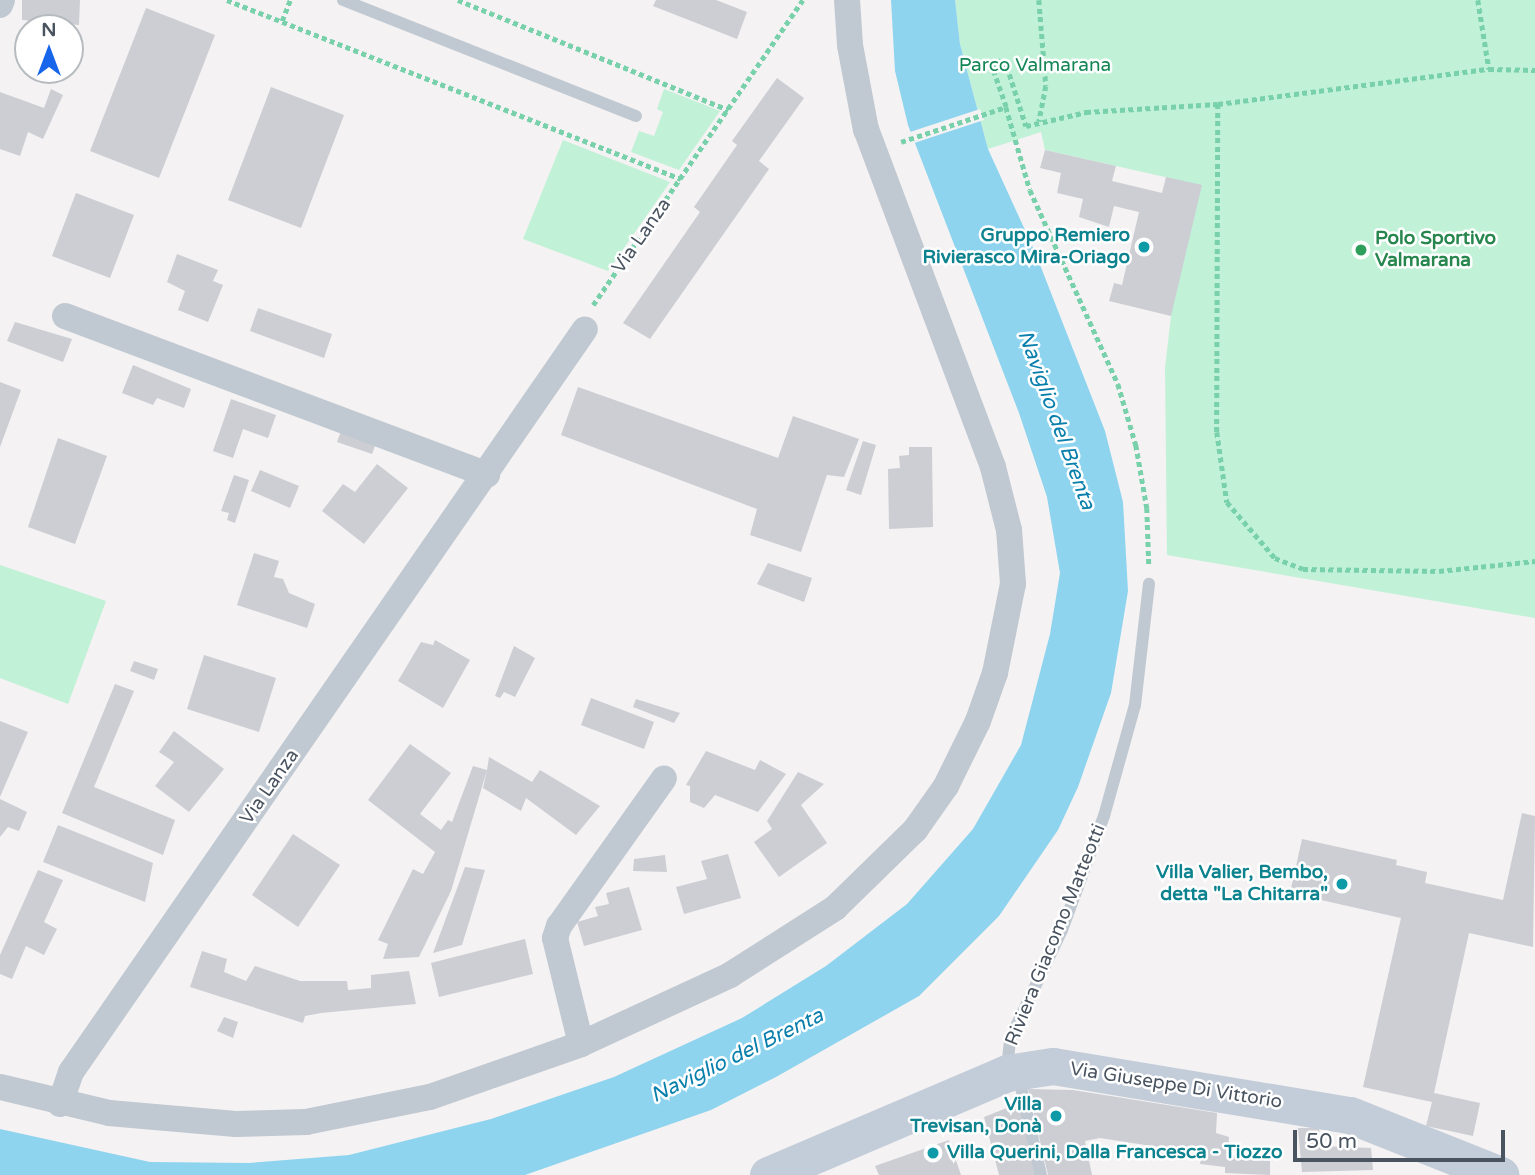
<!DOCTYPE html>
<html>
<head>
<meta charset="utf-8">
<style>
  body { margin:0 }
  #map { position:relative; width:1535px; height:1175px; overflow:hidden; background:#f4f2f2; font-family:"Varela Round",sans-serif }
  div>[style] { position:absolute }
  .green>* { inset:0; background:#c1f1d7 }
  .water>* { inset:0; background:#8ed4ef }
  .pier>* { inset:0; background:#f4f2f2 }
  .building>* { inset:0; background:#ccced4 }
  .path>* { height:4.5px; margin-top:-2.25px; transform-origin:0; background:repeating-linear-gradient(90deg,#78d1ab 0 5px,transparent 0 8.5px) }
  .lane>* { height:12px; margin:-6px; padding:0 6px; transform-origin:6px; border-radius:6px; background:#c0c8d1 }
  .street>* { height:26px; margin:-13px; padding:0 13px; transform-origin:13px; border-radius:13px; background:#c0c8d1 }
  .secondary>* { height:37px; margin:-18.5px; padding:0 18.5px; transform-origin:18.5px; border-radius:18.5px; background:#c3ccd9 }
  .dots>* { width:19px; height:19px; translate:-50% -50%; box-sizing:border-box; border:4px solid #fff; border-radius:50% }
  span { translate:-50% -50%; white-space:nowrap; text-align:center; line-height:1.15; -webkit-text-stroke:5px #fff; paint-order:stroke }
  .park-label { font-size:19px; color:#158655 }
  .street-label { font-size:19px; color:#495460 }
  .culture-label { font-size:19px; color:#0d838f; font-weight:700 }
  .right { translate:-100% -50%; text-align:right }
  .left { translate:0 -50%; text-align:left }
  .leisure-label { font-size:19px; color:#27864d; font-weight:700 }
  .water-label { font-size:21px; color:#097fac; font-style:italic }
  .north { position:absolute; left:14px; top:14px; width:70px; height:70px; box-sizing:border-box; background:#fff; border:2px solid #b6bbbf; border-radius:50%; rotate:0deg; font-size:19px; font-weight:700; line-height:28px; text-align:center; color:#495460 }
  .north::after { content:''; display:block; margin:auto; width:24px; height:32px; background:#1665ea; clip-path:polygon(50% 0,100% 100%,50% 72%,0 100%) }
  .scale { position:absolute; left:1293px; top:1130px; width:212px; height:32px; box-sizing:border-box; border:4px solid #495460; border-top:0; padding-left:9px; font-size:21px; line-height:24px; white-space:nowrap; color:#495460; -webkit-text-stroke:5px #fff; paint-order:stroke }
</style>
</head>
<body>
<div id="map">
  <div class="green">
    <div style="clip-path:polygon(955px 0,1535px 0,1535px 618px,1167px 555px,1165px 368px,1171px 316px,1174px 179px,1045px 150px,1041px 132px,988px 149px,960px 44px)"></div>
    <div style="clip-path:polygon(664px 89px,720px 111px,679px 170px,631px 152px,639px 131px,654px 136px,663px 112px,657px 109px)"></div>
    <div style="clip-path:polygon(563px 140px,670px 182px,608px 271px,523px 239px)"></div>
    <div style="clip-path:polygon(0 565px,106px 601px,68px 704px,0 678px)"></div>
  </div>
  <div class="water">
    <div style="clip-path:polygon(891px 0,955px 0,960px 44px,988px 149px,1035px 252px,1105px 431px,1123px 502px,1128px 591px,1111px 693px,1078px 787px,1058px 830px,999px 916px,919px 996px,776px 1077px,711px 1110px,525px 1175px,0 1175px,0 1129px,150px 1162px,249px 1163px,349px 1155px,491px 1119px,614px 1077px,742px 1018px,826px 966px,907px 904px,973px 829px,1021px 745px,1050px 634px,1060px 573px,1047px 497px,1019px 413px,908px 125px,895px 71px)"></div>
  </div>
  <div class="pier">
    <div style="clip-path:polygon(980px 109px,984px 120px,911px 144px,907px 133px)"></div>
  </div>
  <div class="building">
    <div style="clip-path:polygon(22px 0,80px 0,79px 25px,22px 20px)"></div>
    <div style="clip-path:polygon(656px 0,716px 0,747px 12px,737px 39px,653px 6px)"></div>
    <div style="clip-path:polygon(146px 8px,215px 35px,159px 178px,90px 151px)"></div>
    <div style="clip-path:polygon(777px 78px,804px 98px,759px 161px,769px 169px,650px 339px,623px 323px,700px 212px,694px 207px,737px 145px,732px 141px)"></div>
    <div style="clip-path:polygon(271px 87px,344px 115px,301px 228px,228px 200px)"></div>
    <div style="clip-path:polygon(51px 89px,63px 95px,43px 139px,28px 132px,20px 156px,0 149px,0 92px,44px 108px)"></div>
    <div style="clip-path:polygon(1045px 150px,1116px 166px,1112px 181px,1162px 193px,1166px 177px,1202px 185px,1171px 316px,1109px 301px,1114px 283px,1122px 285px,1139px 212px,1114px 206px,1109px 227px,1079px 217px,1083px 199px,1057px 193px,1061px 173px,1040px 168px)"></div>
    <div style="clip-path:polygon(76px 193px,134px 215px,110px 278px,52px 256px)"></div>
    <div style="clip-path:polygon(177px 254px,218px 270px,213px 281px,223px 285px,208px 322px,178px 310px,185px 291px,167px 282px)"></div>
    <div style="clip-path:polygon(258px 308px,332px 334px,324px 358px,250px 331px)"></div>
    <div style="clip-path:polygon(15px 322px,72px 339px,63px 362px,7px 341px)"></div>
    <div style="clip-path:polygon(133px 365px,191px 389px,184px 408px,157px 398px,153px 405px,122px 393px)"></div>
    <div style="clip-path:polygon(0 382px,21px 390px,0 447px)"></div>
    <div style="clip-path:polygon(578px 387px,778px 458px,793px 416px,859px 439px,844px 477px,827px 475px,801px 552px,750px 535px,757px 509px,561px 435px)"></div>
    <div style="clip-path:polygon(231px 399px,276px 415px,268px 438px,243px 429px,233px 458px,213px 451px)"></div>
    <div style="clip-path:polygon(341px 431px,375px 446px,372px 454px,337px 442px)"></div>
    <div style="clip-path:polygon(58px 438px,107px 456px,75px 544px,28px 527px)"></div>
    <div style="clip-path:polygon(863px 441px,876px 445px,861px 495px,846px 490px)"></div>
    <div style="clip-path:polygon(909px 447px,932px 447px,933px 527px,889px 529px,888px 469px,900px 468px,899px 456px,909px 455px)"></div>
    <div style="clip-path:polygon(377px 464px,408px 488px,364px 544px,322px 511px,343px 484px,355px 492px)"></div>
    <div style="clip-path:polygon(260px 470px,299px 486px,290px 508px,251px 491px)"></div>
    <div style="clip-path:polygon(234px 475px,249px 480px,235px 523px,227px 520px,229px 513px,221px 511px)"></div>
    <div style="clip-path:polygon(254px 553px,279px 561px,274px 577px,283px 579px,289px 593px,315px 604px,307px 628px,237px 605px)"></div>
    <div style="clip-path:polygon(768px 563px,812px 578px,804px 602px,757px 584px)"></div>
    <div style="clip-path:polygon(435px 640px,470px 660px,443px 708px,398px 681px,421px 642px,433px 645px)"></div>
    <div style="clip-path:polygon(514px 646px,535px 658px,515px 697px,504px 692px,500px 698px,495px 696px)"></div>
    <div style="clip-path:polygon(204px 655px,276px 678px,259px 732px,187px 709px)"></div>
    <div style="clip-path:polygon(134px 661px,158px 669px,154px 680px,130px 671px)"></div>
    <div style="clip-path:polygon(115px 684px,134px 691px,94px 787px,175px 820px,163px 855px,62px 813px)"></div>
    <div style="clip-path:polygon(591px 698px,654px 722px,644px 749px,581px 725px)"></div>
    <div style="clip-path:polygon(636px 699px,680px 713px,674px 723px,633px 707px)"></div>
    <div style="clip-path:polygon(0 721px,28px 732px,0 797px)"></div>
    <div style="clip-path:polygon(174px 731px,224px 769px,189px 812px,155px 786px,174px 762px,159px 752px)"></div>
    <div style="clip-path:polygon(410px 744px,451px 773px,420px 814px,441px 830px,448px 820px,452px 822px,473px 766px,487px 770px,489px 757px,532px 782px,540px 770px,600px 806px,576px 835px,526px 798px,521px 811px,483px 788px,487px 770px,451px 891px,419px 957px,383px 959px,388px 944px,378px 940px,413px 869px,423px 874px,435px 852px,368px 800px)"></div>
    <div style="clip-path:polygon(706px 751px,755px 770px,760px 760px,786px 774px,758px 812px,715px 795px,704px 808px,690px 802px,690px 786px,686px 785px)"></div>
    <div style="clip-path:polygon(798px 772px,824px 784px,801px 805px,827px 843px,779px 877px,754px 842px,772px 829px,767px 821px)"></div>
    <div style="clip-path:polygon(0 799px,27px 812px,19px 831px,8px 827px,0 837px)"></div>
    <div style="clip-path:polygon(1522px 813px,1535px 816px,1533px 947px,1469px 933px,1434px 1093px,1480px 1103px,1473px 1136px,1426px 1126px,1432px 1102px,1363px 1087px,1401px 918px,1290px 893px,1302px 839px,1397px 860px,1396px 865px,1427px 872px,1425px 883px,1503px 900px)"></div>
    <div style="clip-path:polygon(58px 825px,153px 863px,145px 902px,43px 862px)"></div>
    <div style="clip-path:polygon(293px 834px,340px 865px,298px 927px,252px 895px)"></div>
    <div style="clip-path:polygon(728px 854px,741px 898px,684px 914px,676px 887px,707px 879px,701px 861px)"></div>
    <div style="clip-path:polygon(665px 855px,667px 872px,633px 871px,634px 859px)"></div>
    <div style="clip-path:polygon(465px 867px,485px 870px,462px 945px,433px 953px)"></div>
    <div style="clip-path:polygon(38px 870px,63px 880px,44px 922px,57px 929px,44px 955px,26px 946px,12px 979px,0 974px,0 955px)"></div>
    <div style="clip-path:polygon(629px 887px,642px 930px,584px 946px,577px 922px,598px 916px,595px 907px,609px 904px,606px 893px)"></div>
    <div style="clip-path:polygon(525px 939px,533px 974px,439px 997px,431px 963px)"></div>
    <div style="clip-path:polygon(202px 951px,227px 959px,224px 972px,246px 981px,255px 966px,300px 981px,347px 981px,348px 990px,371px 988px,371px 975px,409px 971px,416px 1004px,321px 1013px,305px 1016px,303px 1023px,190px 987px)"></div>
    <div style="clip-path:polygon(224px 1017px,238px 1022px,233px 1038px,217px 1031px)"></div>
    <div style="clip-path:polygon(1028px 1089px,1073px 1090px,1217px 1113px,1216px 1133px,1229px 1137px,1228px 1155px,1270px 1160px,1270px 1175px,1225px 1173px,1225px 1167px,1200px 1164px,1202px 1153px,1186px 1152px,1183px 1161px,1158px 1157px,1158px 1147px,1100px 1138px,1085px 1141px,1092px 1175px,1048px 1175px)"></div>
    <div style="clip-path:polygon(1022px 1102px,1037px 1175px,999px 1175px,984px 1117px)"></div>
    <div style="clip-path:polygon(1298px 1128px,1319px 1128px,1321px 1146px,1371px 1148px,1373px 1170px,1302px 1172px)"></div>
    <div style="clip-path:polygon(949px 1140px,961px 1175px,879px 1175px,875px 1166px)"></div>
  </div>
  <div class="path">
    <div style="left:227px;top:0;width:488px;rotate:21.5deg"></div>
    <div style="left:458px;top:0;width:292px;rotate:22.1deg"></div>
    <div style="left:1039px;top:0;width:86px;rotate:85.3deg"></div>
    <div style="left:1046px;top:86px;width:36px;rotate:101deg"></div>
    <div style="left:1478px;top:0;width:70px;rotate:80.9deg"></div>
    <div style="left:282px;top:21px;width:22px;rotate:-69deg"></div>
    <div style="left:1218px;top:104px;width:328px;rotate:90.2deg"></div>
    <div style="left:1217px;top:432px;width:71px;rotate:81.9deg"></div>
    <div style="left:1227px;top:502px;width:74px;rotate:49.4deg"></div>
    <div style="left:1275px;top:558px;width:30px;rotate:21deg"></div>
    <div style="left:1303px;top:569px;width:136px;rotate:0.8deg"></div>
    <div style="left:1439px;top:571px;width:97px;rotate:-5.9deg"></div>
    <div style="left:1006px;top:107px;width:86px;rotate:73.9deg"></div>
    <div style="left:1030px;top:190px;width:213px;rotate:65.6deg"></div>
    <div style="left:1118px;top:384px;width:64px;rotate:73.6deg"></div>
    <div style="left:1136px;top:445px;width:64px;rotate:80.1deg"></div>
    <div style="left:1147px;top:508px;width:58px;rotate:88deg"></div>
    <div style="left:901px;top:142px;width:111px;rotate:-18.4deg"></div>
    <div style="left:1006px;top:107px;width:42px;rotate:-109.3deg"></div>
    <div style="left:992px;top:67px;width:9px;rotate:-49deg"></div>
    <div style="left:998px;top:60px;width:11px;rotate:34deg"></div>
    <div style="left:1007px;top:66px;width:63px;rotate:72.4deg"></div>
    <div style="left:1026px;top:126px;width:62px;rotate:-13.1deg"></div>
    <div style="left:1086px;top:112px;width:132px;rotate:-3.5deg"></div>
    <div style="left:1218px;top:104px;width:273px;rotate:-7.4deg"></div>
    <div style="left:1489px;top:69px;width:46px;rotate:1.2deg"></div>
    <div style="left:593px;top:305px;width:370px;rotate:-55.5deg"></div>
  </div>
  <div class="lane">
    <div style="left:343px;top:0;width:315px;rotate:21.6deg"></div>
    <div style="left:1007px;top:1069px;width:30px;rotate:-84deg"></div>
    <div style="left:1010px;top:1039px;width:121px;rotate:-64.5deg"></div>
    <div style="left:1062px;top:930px;width:121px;rotate:-69.8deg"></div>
    <div style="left:1104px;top:816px;width:115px;rotate:-74.4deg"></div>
    <div style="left:1135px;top:705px;width:122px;rotate:-83.4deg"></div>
    <div style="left:1018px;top:1074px;width:104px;rotate:77.2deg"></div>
  </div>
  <div class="street">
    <div style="left:0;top:5px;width:5px;rotate:-68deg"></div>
    <div style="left:65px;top:316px;width:451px;rotate:20.6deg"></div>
    <div style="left:581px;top:1044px;width:109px;rotate:-103.8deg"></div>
    <div style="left:555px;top:938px;width:13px;rotate:-72deg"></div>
    <div style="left:559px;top:926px;width:181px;rotate:-54.6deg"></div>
    <div style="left:0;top:1087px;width:112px;rotate:13.4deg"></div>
    <div style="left:109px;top:1113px;width:127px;rotate:5deg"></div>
    <div style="left:236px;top:1124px;width:70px;rotate:-1.6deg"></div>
    <div style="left:306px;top:1122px;width:126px;rotate:-11.4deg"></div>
    <div style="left:430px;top:1097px;width:160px;rotate:-19.3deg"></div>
    <div style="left:581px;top:1044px;width:164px;rotate:-24.8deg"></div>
    <div style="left:730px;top:975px;width:125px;rotate:-32.5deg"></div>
    <div style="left:835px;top:908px;width:112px;rotate:-44.3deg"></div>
    <div style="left:915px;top:830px;width:54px;rotate:-54.8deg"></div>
    <div style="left:946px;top:786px;width:72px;rotate:-63.8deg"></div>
    <div style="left:978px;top:721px;width:51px;rotate:-70.5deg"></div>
    <div style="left:995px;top:673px;width:91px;rotate:-78.6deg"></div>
    <div style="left:1013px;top:584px;width:54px;rotate:-94.2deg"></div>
    <div style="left:1009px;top:530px;width:65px;rotate:-104.3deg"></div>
    <div style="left:993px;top:467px;width:360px;rotate:-110.6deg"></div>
    <div style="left:866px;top:130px;width:86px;rotate:-100.7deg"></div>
    <div style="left:850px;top:45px;width:45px;rotate:-93.8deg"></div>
    <div style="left:60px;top:1104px;width:34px;rotate:-71deg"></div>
    <div style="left:71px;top:1072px;width:903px;rotate:-55.32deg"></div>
  </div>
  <div class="secondary">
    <div style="left:768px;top:1175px;width:260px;rotate:-23.1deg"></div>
    <div style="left:1007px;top:1073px;width:47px;rotate:-8.7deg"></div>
    <div style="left:1053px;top:1066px;width:301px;rotate:9.4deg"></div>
    <div style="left:1350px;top:1115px;width:162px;rotate:21.7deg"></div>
  </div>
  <div class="dots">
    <div style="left:1144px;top:247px;background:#0f9aa8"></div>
    <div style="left:1361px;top:250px;background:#2e9e5b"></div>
    <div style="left:1342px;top:884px;background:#0f9aa8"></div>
    <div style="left:1056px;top:1116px;background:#0f9aa8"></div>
    <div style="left:933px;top:1153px;background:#0f9aa8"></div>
  </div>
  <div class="park-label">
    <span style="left:1035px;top:66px">Parco Valmarana</span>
  </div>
  <div class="street-label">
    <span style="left:642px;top:236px;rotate:-55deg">Via Lanza</span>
    <span style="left:270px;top:787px;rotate:-55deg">Via Lanza</span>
    <span style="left:1056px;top:935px;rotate:-68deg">Riviera Giacomo Matteotti</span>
    <span style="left:1176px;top:1086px;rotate:9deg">Via Giuseppe Di Vittorio</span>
  </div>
  <div class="culture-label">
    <span class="right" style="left:1130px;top:247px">Gruppo Remiero<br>Rivierasco Mira-Oriago</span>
    <span class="right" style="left:1328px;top:884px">Villa Valier, Bembo,<br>detta "La Chitarra"</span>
    <span class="right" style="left:1042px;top:1116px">Villa<br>Trevisan, Donà</span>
    <span class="left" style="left:947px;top:1153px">Villa Querini, Dalla Francesca - Tiozzo</span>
  </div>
  <div class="leisure-label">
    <span class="left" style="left:1375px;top:250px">Polo Sportivo<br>Valmarana</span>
  </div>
  <div class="water-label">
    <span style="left:1056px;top:420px;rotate:70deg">Naviglio del Brenta</span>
    <span style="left:737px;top:1056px;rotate:-26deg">Naviglio del Brenta</span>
  </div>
  <div class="north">N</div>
  <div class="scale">50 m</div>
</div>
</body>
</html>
